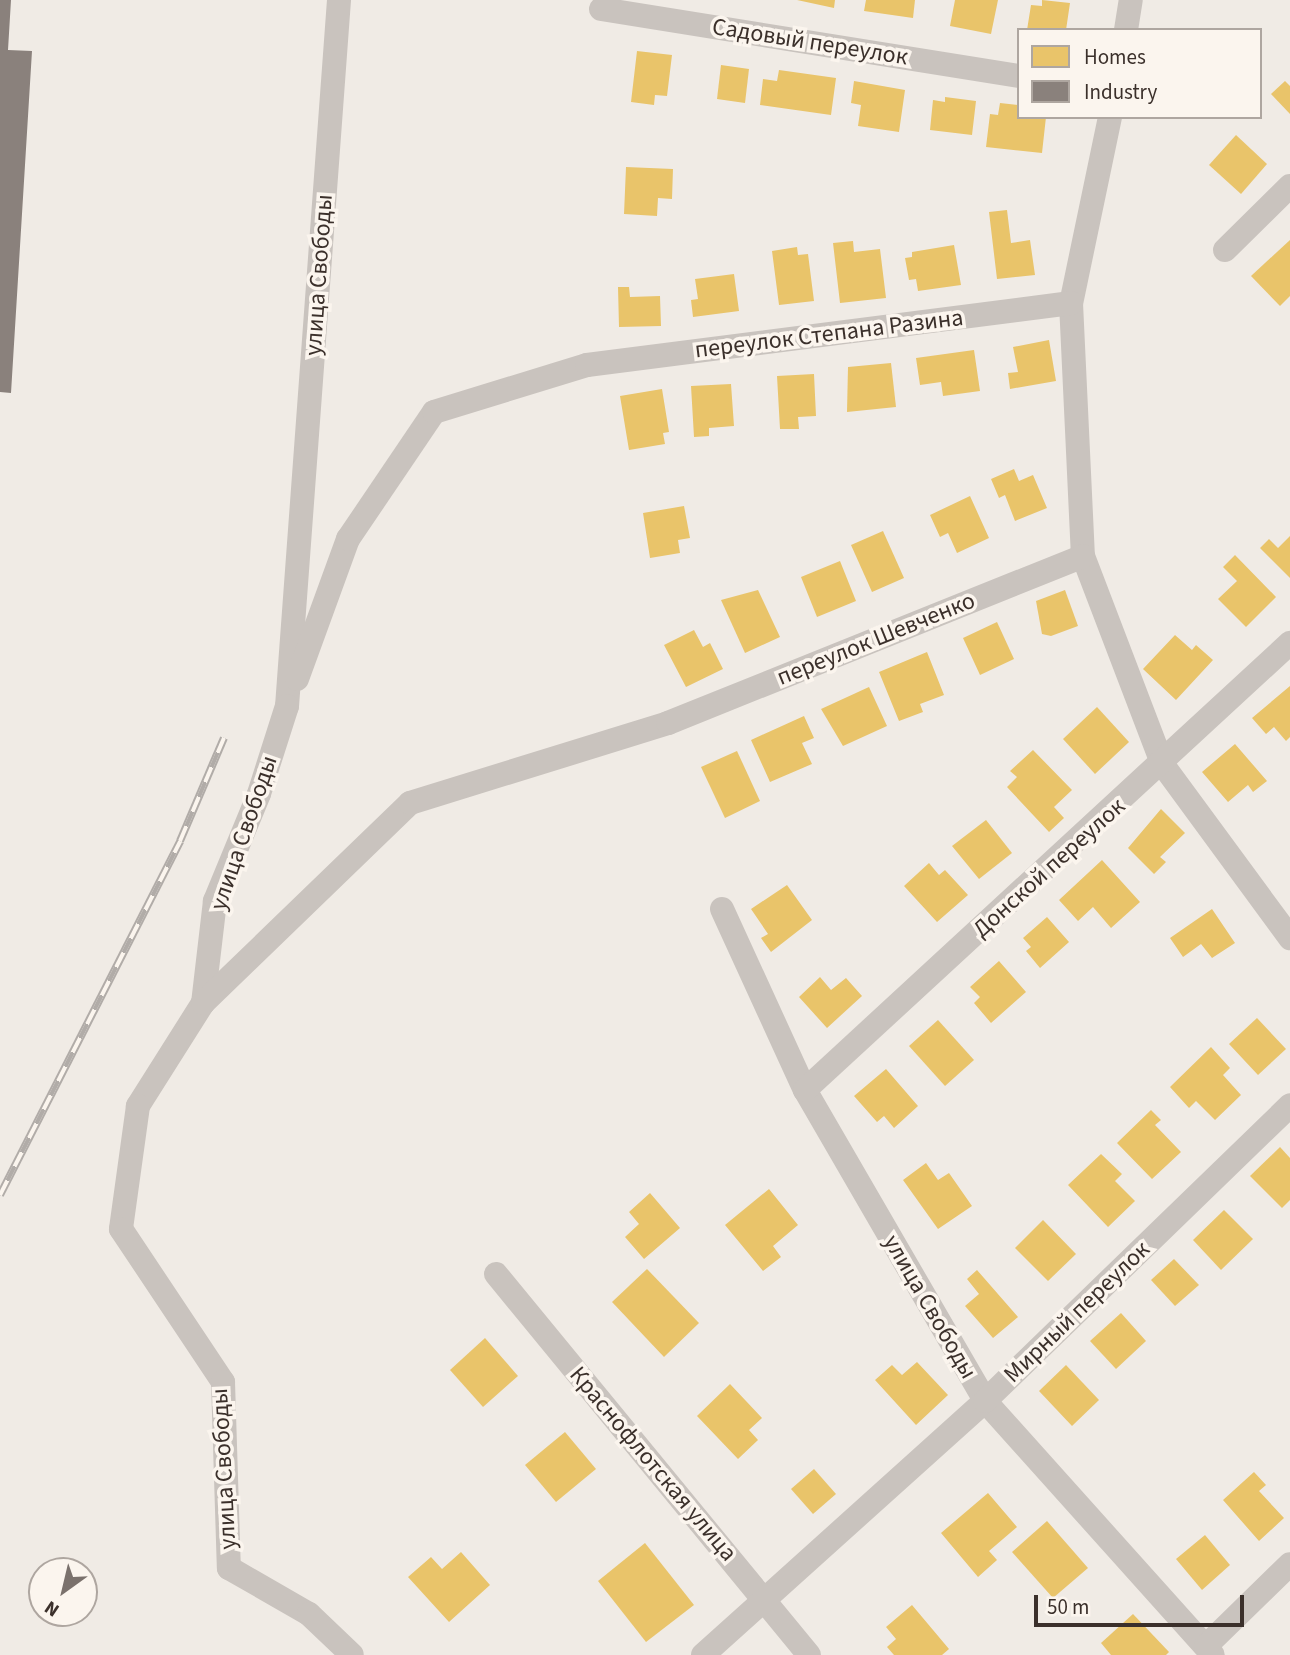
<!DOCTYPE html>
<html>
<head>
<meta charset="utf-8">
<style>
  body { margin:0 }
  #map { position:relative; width:1290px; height:1655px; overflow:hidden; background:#f0ebe5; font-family:"Source Sans 3",sans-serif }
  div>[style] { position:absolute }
  .homes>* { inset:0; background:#e9c46a }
  .industry>* { inset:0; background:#8a817c }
  .minor>* { height:24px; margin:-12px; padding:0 12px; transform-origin:12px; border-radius:12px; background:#c9c3be }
  .rail>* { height:8px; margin-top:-4px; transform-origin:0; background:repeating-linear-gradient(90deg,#fbf5ee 0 16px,#b1aca8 0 32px); box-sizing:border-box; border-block:2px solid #b1aca8 }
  span { translate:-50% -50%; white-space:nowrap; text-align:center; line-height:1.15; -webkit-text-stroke:7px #fbf5ee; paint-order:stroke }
  .street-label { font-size:24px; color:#3b302b }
  .legend { position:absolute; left:1017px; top:28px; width:245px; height:91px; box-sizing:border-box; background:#fbf5ee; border:2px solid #aea6a0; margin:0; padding:9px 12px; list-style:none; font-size:21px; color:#3b302b }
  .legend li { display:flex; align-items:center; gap:14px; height:35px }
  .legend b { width:35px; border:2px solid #aea6a0 }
  .north { position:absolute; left:28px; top:1557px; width:70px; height:70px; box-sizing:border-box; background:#fbf5ee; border:2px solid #aea6a0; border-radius:50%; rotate:214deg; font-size:19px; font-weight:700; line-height:28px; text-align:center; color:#3b302b }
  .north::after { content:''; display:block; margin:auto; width:24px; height:32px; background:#7a716c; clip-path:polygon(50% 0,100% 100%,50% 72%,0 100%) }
  .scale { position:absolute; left:1034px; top:1595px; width:210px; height:32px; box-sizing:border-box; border:4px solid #3b302b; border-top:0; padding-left:9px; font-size:21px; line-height:24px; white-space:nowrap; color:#3b302b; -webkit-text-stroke:5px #fbf5ee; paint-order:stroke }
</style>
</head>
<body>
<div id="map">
  <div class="homes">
    <div style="clip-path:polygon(797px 0,835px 0,834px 8px)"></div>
    <div style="clip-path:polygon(866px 0,915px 0,913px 18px,864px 11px)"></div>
    <div style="clip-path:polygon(955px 0,998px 0,991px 34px,950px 26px)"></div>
    <div style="clip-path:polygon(1042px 0,1070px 3px,1066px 30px,1027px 30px,1031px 5px,1042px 6px)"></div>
    <div style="clip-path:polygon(637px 51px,672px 55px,667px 96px,655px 95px,654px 105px,631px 102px)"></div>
    <div style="clip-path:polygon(721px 65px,749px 69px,745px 103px,717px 99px)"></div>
    <div style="clip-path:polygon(779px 70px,836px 78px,831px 115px,760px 105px,763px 79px,777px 81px)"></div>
    <div style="clip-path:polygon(854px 81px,905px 90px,899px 132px,858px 126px,861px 105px,851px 103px)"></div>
    <div style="clip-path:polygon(1285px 81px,1290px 86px,1290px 114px,1271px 94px)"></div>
    <div style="clip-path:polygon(945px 97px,976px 101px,972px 135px,930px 130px,933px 100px,945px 102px)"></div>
    <div style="clip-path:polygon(1000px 103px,1019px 105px,1019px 117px,1046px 117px,1042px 153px,986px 147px,990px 114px,998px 115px)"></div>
    <div style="clip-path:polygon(1236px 135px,1267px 164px,1241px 194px,1209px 165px)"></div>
    <div style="clip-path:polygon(626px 167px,673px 169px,672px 199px,658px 198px,657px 216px,624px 214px)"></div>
    <div style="clip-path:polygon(1007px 210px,1011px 243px,1030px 240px,1035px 275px,997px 279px,989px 212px)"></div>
    <div style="clip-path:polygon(1290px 240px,1290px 296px,1280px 306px,1251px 276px)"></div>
    <div style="clip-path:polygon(853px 241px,854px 252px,880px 249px,886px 298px,840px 303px,833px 243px)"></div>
    <div style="clip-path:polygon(954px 245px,961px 285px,918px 291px,916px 279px,909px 280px,905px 258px,912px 257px,912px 252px)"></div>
    <div style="clip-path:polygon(797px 247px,798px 255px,808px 254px,814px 301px,779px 305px,772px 251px)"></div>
    <div style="clip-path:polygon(734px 274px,739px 311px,693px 317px,691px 300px,698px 299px,695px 279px)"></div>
    <div style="clip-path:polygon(618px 287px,629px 287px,630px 297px,660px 296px,661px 326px,619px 327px)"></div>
    <div style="clip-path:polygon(1049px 340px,1056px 381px,1010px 389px,1008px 373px,1018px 372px,1013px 347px)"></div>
    <div style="clip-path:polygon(974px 350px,980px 391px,943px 396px,941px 382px,920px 385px,916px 358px)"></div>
    <div style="clip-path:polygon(891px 363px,896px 407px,847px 412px,848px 367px)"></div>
    <div style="clip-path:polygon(814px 374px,816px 416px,798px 417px,799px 429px,780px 429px,777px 376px)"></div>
    <div style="clip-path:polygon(731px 384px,734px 426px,709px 428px,709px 436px,694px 437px,691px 386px)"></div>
    <div style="clip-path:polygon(662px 389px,669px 432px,663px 433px,665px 444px,629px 450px,620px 396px)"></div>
    <div style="clip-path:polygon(1014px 469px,1019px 481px,1033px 475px,1047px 508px,1015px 521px,1005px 495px,999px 498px,991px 479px)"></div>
    <div style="clip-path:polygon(970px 496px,989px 538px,957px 553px,948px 533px,940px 537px,930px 515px)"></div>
    <div style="clip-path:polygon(684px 506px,690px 538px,678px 540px,680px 553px,650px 558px,643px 513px)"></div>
    <div style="clip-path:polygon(883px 531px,904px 578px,872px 592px,851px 545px)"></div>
    <div style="clip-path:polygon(1290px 536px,1290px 578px,1260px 548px,1269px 539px,1278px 548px)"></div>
    <div style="clip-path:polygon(1235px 555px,1276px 597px,1246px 627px,1218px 599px,1237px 581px,1223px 567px)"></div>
    <div style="clip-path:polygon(840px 561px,856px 601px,817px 617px,801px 577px)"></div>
    <div style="clip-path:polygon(758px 590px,780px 637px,745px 653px,721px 600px)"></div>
    <div style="clip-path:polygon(1065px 590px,1078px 626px,1051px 636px,1042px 634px,1036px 601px)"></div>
    <div style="clip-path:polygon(997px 622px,1014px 659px,980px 675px,963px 638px)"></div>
    <div style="clip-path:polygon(694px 630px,703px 647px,710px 643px,723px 669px,686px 687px,664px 645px)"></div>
    <div style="clip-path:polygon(1175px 635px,1192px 650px,1196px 645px,1213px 660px,1176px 700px,1143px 669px)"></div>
    <div style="clip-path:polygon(927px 652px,944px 695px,920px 704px,923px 712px,899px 721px,879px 672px)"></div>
    <div style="clip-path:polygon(1290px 686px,1290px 737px,1286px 741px,1274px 727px,1266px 734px,1252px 718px)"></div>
    <div style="clip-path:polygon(869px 687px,887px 726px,843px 746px,821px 709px)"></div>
    <div style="clip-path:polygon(1097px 707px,1129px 742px,1095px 774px,1063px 739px)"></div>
    <div style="clip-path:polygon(804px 716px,814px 738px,802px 743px,812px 764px,770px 782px,751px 740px)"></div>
    <div style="clip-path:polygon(1235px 744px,1267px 781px,1253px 792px,1248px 785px,1228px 802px,1202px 772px)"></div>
    <div style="clip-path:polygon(1033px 750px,1072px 790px,1054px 807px,1064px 818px,1049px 832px,1007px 787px,1017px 777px,1010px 771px)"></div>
    <div style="clip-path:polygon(737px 751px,760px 801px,725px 818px,701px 767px)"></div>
    <div style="clip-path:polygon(1161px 809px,1185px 833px,1160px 857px,1166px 862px,1154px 874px,1128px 848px)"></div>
    <div style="clip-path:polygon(986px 820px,1012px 853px,979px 879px,952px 846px)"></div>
    <div style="clip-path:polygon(1102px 860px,1140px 902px,1111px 928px,1093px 907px,1078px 921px,1059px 900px)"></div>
    <div style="clip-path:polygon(929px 863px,939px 875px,945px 870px,968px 895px,937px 922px,904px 886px)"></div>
    <div style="clip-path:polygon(787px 885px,812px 920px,771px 952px,761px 938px,768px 934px,751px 909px)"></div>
    <div style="clip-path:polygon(1212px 909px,1235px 943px,1212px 958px,1201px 944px,1183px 957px,1170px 938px)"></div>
    <div style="clip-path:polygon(1047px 917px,1069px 942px,1040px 968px,1026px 951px,1031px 947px,1023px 938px)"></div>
    <div style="clip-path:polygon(999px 961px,1026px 992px,991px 1023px,974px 1003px,980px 997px,970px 987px)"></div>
    <div style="clip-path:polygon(820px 977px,831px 990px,846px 978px,862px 996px,827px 1028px,799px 997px)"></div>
    <div style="clip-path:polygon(1257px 1018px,1286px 1049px,1258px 1075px,1229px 1044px)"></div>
    <div style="clip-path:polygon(938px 1020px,974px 1060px,945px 1086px,909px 1046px)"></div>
    <div style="clip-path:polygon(1211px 1047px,1230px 1068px,1223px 1075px,1241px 1095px,1215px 1120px,1196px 1101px,1189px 1108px,1170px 1087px)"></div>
    <div style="clip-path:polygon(886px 1069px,918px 1106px,894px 1128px,884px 1116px,877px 1122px,854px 1096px)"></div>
    <div style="clip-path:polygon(1151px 1110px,1161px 1120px,1155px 1125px,1181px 1152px,1152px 1179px,1117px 1143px)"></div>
    <div style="clip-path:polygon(1280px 1147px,1290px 1158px,1290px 1200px,1282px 1208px,1250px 1176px)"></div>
    <div style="clip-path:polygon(1101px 1154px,1122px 1174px,1115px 1181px,1135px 1201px,1108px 1227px,1068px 1185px)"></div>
    <div style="clip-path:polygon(926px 1163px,938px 1180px,949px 1173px,972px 1206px,938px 1229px,903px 1180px)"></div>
    <div style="clip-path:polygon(769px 1189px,798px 1225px,773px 1246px,781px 1257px,763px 1271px,725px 1225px)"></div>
    <div style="clip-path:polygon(650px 1193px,680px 1228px,644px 1259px,625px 1237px,639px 1224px,629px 1212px)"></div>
    <div style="clip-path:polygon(1224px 1210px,1253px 1239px,1221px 1270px,1193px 1240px)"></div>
    <div style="clip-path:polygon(1043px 1220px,1076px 1254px,1048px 1281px,1015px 1248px)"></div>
    <div style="clip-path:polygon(1174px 1259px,1199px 1285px,1175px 1306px,1151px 1280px)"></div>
    <div style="clip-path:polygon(647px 1269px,699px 1323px,664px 1357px,612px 1302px)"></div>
    <div style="clip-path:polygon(977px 1270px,1018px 1317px,993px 1338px,965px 1306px,979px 1294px,967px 1279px)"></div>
    <div style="clip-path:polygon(1121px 1313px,1146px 1341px,1116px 1369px,1090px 1341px)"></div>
    <div style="clip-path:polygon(485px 1338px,518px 1376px,483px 1407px,450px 1370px)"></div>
    <div style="clip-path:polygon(917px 1362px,948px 1395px,916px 1425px,875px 1380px,892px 1365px,902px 1375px)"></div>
    <div style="clip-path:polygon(1066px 1365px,1099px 1400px,1072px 1426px,1039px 1391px)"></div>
    <div style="clip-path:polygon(730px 1384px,762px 1418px,749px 1430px,758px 1440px,738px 1459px,697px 1416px)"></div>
    <div style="clip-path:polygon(565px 1432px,596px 1469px,556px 1502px,525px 1465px)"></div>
    <div style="clip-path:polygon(814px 1469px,836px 1494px,813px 1514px,791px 1489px)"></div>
    <div style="clip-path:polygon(1254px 1472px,1266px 1485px,1259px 1491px,1284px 1518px,1259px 1541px,1223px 1500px)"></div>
    <div style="clip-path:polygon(988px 1493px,1017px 1527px,989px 1551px,997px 1560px,978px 1577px,941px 1533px)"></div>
    <div style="clip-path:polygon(1047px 1521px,1088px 1568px,1053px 1598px,1012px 1552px)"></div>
    <div style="clip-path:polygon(1205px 1535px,1230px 1565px,1202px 1590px,1176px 1559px)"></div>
    <div style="clip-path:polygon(645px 1543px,694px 1605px,646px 1642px,598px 1581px)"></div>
    <div style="clip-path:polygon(461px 1552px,490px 1585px,449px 1622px,408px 1577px,431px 1557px,442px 1569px)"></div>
    <div style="clip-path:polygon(912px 1605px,949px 1649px,942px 1655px,894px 1655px,887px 1647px,896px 1639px,886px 1627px)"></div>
    <div style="clip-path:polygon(1133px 1614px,1169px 1652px,1166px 1655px,1111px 1655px,1101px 1643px)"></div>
  </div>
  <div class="industry">
    <div style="clip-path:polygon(0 0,11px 0,8px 50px,32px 51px,11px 393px,0 392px)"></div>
  </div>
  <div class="minor">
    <div style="left:339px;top:0;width:708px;rotate:94.21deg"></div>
    <div style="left:287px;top:706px;width:92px;rotate:107.7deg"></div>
    <div style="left:259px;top:794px;width:116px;rotate:112.4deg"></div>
    <div style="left:215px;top:901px;width:103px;rotate:96.7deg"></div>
    <div style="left:203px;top:1003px;width:122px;rotate:122.3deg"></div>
    <div style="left:138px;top:1106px;width:124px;rotate:97.9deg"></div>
    <div style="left:121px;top:1229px;width:184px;rotate:56.3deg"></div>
    <div style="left:223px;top:1382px;width:186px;rotate:88.2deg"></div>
    <div style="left:229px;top:1568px;width:92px;rotate:29.9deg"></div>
    <div style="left:309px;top:1614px;width:59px;rotate:43.6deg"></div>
    <div style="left:601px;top:9px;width:423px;rotate:9.1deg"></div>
    <div style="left:1126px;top:30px;width:30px;rotate:-81deg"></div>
    <div style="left:1110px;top:117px;width:190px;rotate:101.8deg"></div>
    <div style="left:1071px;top:303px;width:253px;rotate:87.3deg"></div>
    <div style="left:1083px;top:556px;width:224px;rotate:69.1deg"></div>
    <div style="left:1163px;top:765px;width:215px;rotate:53.7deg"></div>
    <div style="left:1225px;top:250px;width:91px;rotate:-44.6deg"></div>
    <div style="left:297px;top:679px;width:149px;rotate:-70deg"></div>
    <div style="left:348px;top:539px;width:153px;rotate:-55.9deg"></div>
    <div style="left:434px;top:412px;width:160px;rotate:-17.1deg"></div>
    <div style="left:587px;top:365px;width:488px;rotate:-7.3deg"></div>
    <div style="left:722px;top:909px;width:199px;rotate:65.4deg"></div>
    <div style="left:805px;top:1090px;width:359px;rotate:59.9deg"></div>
    <div style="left:985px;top:1401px;width:341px;rotate:48.1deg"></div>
    <div style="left:203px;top:1003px;width:288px;rotate:-44deg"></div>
    <div style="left:410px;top:803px;width:270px;rotate:-17.2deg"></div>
    <div style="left:668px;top:723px;width:447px;rotate:-21.9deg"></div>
    <div style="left:805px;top:1090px;width:660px;rotate:-42.67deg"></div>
    <div style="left:496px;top:1274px;width:493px;rotate:50.6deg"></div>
    <div style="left:1206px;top:1646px;width:117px;rotate:-44.3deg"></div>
    <div style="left:703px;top:1655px;width:380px;rotate:-42deg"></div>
    <div style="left:985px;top:1401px;width:425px;rotate:-44.1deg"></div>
  </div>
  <div class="rail">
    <div style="left:0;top:1195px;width:397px;rotate:-63deg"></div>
    <div style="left:180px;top:841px;width:112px;rotate:-66.9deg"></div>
  </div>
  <div class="street-label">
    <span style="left:810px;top:42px;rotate:9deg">Садовый переулок</span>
    <span style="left:319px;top:275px;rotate:-86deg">улица Свободы</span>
    <span style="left:829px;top:334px;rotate:-7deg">переулок Степана Разина</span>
    <span style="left:876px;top:639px;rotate:-22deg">переулок Шевченко</span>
    <span style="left:244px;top:833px;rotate:-71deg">улица Свободы</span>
    <span style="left:1049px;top:868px;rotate:-42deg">Донской переулок</span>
    <span style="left:930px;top:1307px;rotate:60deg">улица Свободы</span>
    <span style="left:1077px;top:1312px;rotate:-44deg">Мирный переулок</span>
    <span style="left:653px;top:1464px;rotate:50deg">Краснофлотская улица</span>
    <span style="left:224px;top:1469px;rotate:-93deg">улица Свободы</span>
  </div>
  <ul class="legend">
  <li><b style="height:19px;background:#e9c46a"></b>Homes</li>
  <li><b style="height:19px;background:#8a817c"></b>Industry</li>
  </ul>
  <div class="north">N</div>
  <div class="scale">50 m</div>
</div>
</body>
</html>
